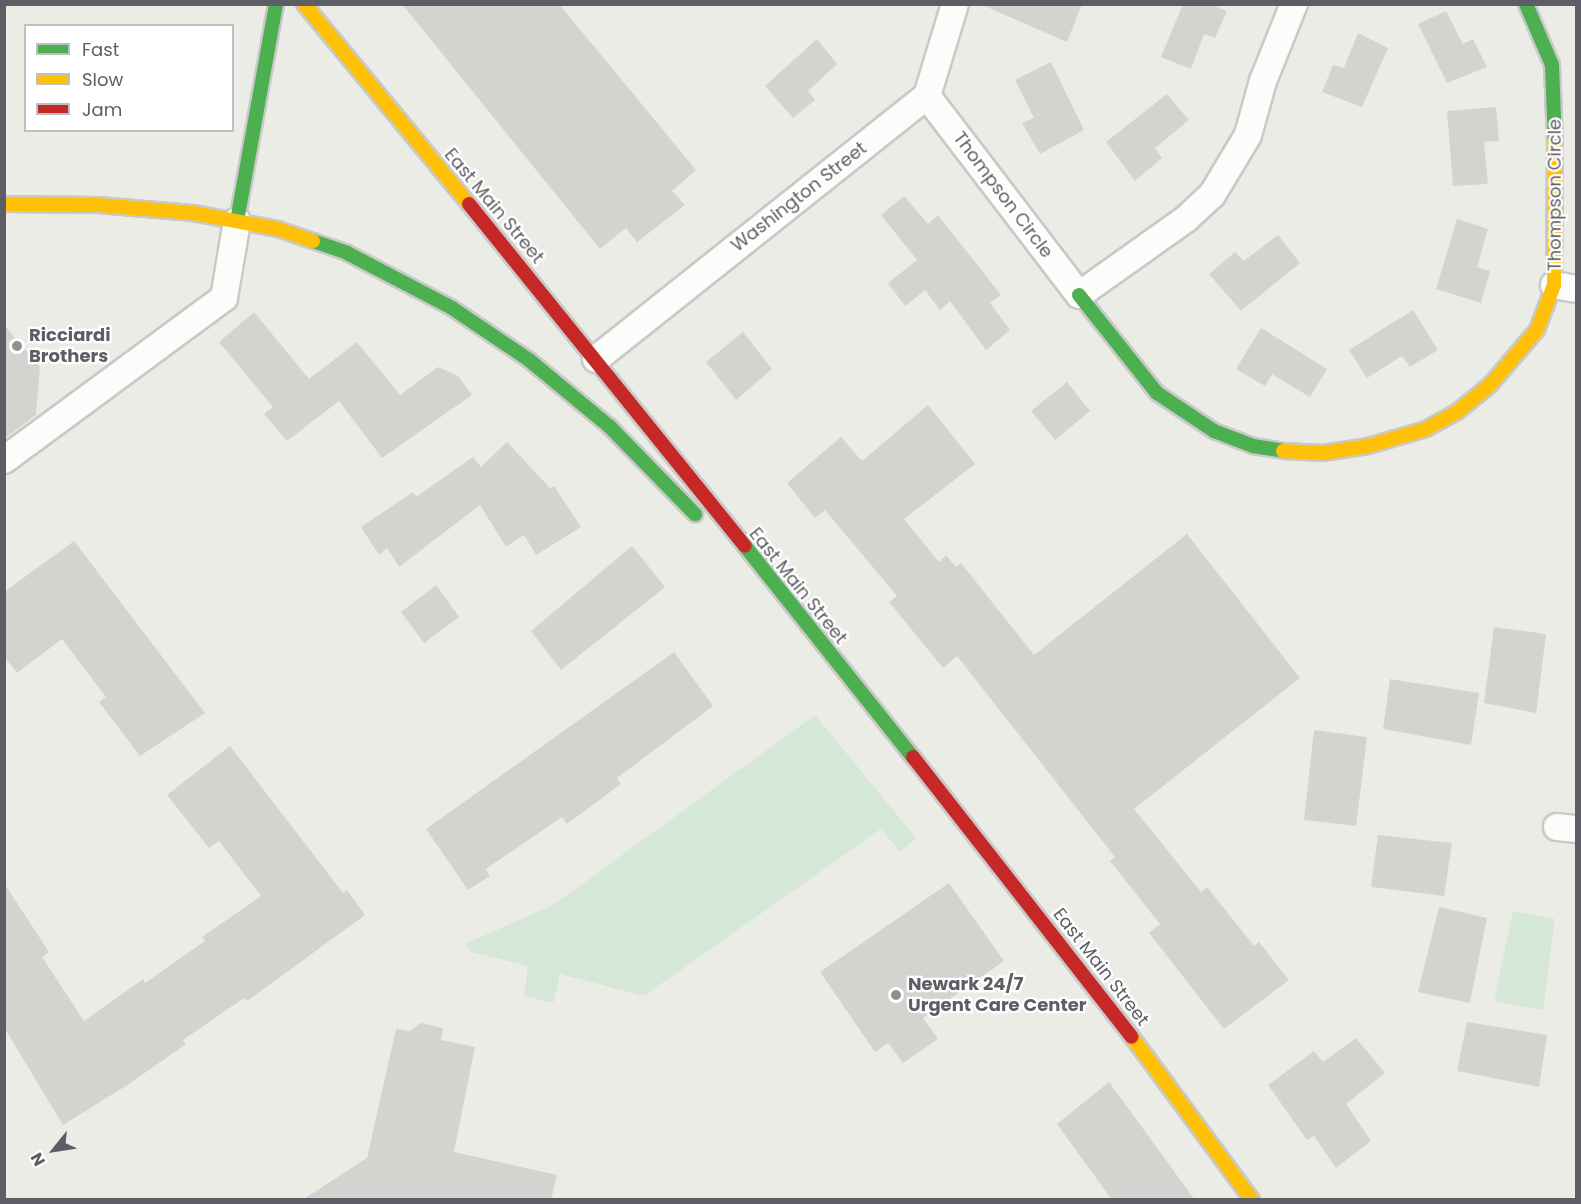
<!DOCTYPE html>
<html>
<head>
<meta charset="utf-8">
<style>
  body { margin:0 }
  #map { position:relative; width:1581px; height:1204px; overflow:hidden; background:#ecece7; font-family:Poppins,sans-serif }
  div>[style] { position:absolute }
  .green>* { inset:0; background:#d5e8d8 }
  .building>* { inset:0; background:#d3d3d0 }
  .roads { filter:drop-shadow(2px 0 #c9c9c9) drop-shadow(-2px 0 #c9c9c9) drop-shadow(0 2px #c9c9c9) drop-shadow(0 -2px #c9c9c9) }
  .street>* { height:26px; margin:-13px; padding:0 13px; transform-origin:13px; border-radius:13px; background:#fcfcfb }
  .fast>* { height:14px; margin:-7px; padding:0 7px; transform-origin:7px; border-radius:7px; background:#4caf50 }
  .slow>* { height:14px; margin:-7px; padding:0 7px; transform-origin:7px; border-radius:7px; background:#ffc107 }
  .jam>* { height:14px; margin:-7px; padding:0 7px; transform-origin:7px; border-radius:7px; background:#c62828 }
  .dots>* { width:16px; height:16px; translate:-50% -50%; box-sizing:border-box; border:3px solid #fff; border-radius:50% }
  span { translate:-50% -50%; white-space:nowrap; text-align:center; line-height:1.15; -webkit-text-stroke:4.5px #fff; paint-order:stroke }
  .street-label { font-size:18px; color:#5d5e65 }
  .poi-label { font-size:18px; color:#5d5e65; font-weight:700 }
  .left { translate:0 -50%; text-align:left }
  .frame { position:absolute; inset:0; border:6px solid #5d5e65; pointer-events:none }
  .legend { position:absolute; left:24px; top:24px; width:210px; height:108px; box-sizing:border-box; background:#fff; border:2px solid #bebfc1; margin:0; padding:8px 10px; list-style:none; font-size:18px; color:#5d5e65 }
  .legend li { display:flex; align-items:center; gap:12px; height:30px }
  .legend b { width:30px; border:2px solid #bebfc1 }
  .north { position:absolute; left:24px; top:1120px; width:60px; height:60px; -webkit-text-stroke:4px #fff; paint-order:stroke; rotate:240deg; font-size:16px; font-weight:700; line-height:24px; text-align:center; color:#5d5e65 }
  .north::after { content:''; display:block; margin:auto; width:21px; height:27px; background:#5d5e65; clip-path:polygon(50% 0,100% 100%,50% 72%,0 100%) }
</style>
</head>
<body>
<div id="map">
  <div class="green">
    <div style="clip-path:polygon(815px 715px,916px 838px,900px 852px,881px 829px,644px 996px,560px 974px,553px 1003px,524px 996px,528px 966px,471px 952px,465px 944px,553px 905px)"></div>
    <div style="clip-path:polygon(1513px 911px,1555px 919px,1543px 1010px,1494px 1001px)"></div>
  </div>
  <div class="building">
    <div style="clip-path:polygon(402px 4px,559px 4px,696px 170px,672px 191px,685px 205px,637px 242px,626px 228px,600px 249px)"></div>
    <div style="clip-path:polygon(980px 4px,1082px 4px,1067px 42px)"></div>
    <div style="clip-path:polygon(1183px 4px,1210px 4px,1227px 11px,1215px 38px,1204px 34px,1191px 69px,1161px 57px)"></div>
    <div style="clip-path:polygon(1446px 11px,1463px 44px,1473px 39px,1487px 67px,1447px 83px,1418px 24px)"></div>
    <div style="clip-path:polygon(1358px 33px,1388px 48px,1362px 107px,1322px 92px,1333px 65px,1344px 68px)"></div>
    <div style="clip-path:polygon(817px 39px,837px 64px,808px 91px,815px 100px,793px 118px,765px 86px)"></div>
    <div style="clip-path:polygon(1051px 62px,1084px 130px,1040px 154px,1022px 123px,1034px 118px,1015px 80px)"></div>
    <div style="clip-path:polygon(1167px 94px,1189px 120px,1155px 148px,1162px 158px,1135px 181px,1106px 142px)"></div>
    <div style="clip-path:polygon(1496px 107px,1499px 141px,1484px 142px,1488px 184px,1453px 186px,1447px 111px)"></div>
    <div style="clip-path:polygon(904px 196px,928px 224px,938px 215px,1001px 295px,990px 303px,1010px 330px,986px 350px,950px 301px,940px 310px,925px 290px,905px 306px,888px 283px,917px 260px,881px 215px)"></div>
    <div style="clip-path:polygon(1457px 219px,1488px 229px,1477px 267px,1490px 271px,1481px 303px,1436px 289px)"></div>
    <div style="clip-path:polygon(1278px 235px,1300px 263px,1241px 311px,1209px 274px,1235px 252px,1244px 261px)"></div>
    <div style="clip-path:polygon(1413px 310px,1438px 350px,1410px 367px,1402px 356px,1367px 378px,1349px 350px)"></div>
    <div style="clip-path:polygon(254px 312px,309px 379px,357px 342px,400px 395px,438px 367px,458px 376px,472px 395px,382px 458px,339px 401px,287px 441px,264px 414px,273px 407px,219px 342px)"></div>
    <div style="clip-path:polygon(4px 325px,40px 367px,36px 415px,4px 439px)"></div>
    <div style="clip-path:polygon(1261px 328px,1327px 369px,1310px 397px,1272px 374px,1265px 386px,1236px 369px)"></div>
    <div style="clip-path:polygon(743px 332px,772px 369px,736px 400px,706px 362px)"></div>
    <div style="clip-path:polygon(1067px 382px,1090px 411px,1055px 440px,1031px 411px)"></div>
    <div style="clip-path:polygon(928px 405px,975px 464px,904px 519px,939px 562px,946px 555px,956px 567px,961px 563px,1034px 655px,1187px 534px,1300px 678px,1134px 809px,1201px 892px,1207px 887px,1254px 946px,1259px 942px,1289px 980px,1224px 1029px,1149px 933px,1160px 924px,1110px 861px,1115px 857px,957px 656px,943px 668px,889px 602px,897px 596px,825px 510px,815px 518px,787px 483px,841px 437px,862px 461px)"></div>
    <div style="clip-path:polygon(507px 442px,550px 488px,554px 486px,581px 527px,536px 555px,524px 535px,506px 547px,480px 505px,399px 567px,387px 548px,379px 555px,361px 527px,413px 492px,416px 497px,473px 457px,481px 467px)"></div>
    <div style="clip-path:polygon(74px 541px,205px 713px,140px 756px,99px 702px,106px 697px,62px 639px,17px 673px,4px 656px,4px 592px)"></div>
    <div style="clip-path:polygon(632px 546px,665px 587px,561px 670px,531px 631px)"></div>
    <div style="clip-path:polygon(436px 585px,459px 617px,424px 643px,401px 612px)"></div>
    <div style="clip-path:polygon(1494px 627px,1546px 634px,1536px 713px,1484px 703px)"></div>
    <div style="clip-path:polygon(674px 652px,713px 706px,617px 778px,621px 784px,567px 824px,562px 817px,486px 869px,490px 876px,468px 890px,426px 829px)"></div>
    <div style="clip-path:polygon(1390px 679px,1479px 693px,1471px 745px,1383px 729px)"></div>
    <div style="clip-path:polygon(1314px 730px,1367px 737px,1356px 826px,1304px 820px)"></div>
    <div style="clip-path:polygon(230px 746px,343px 893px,347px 890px,365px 915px,247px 1001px,244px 998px,183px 1040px,186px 1044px,129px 1084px,63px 1125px,4px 1027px,4px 883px,49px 952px,42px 957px,84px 1021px,143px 979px,145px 983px,205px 941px,202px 937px,261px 896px,219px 841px,209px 848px,167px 795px)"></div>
    <div style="clip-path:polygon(1378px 835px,1452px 843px,1444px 896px,1371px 887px)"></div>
    <div style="clip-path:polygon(949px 883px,1004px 961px,923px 1018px,938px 1039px,903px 1063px,888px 1043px,875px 1052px,820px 972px)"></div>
    <div style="clip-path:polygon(1439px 907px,1487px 918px,1470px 1003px,1418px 992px)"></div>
    <div style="clip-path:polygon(1467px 1022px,1547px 1035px,1539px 1087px,1457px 1071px)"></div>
    <div style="clip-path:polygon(421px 1023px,443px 1028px,441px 1040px,475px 1047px,454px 1152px,557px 1175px,551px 1200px,302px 1200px,367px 1158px,396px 1029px,410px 1031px)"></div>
    <div style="clip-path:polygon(1356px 1038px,1385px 1073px,1346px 1104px,1371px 1141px,1336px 1168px,1314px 1136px,1307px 1140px,1268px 1085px,1314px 1051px,1323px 1062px)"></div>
    <div style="clip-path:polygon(1109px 1082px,1195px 1200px,1112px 1200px,1057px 1124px)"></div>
  </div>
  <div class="roads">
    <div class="street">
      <div style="left:927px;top:96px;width:250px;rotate:52.6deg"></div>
      <div style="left:1079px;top:295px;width:131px;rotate:-35.4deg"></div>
      <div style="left:1186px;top:219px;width:35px;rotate:-43deg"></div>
      <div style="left:1212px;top:195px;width:70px;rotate:-59deg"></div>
      <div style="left:1248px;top:135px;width:56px;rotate:-74.5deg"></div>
      <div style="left:1263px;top:81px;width:83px;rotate:-68.1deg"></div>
      <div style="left:1554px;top:285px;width:22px;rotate:10deg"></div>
      <div style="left:596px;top:359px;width:423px;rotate:-38.5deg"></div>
      <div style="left:927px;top:96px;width:96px;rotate:-73.1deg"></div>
      <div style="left:4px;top:460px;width:273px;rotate:-36.4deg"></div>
      <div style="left:224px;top:298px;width:78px;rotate:-80.4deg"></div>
      <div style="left:1557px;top:827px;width:19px;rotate:6deg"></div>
    </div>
    <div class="fast">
      <div style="left:1526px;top:4px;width:66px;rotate:66.9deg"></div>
      <div style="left:1552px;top:65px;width:78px;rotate:87.8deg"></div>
      <div style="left:237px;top:221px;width:220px;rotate:-79.8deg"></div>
      <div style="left:313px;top:241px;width:36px;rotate:19deg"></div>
      <div style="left:347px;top:253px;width:119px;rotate:27.6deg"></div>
      <div style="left:452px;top:308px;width:93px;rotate:34deg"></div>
      <div style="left:529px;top:360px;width:105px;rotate:39.6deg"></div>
      <div style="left:610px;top:427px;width:122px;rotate:45.7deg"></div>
      <div style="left:1079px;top:295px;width:125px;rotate:51.5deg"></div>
      <div style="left:1157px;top:393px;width:69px;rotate:33.7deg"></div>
      <div style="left:1214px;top:431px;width:42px;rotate:21deg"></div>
      <div style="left:1253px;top:446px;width:30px;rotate:9deg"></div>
      <div style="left:745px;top:546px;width:270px;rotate:51.5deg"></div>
    </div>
    <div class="slow">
      <div style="left:304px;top:4px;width:259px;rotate:50.5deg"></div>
      <div style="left:4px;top:204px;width:94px;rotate:0.6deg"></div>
      <div style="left:98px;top:205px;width:95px;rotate:4.8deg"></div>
      <div style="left:193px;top:213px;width:86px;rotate:10.7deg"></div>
      <div style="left:278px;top:229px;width:37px;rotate:19deg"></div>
      <div style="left:1283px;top:451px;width:40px;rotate:2.9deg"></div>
      <div style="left:1323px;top:453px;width:46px;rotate:-8.8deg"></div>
      <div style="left:1368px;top:446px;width:60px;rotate:-16.3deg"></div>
      <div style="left:1426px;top:429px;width:35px;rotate:-29deg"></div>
      <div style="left:1457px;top:412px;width:43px;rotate:-39.3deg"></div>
      <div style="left:1490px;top:385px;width:72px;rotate:-49.5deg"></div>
      <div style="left:1537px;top:330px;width:48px;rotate:-69.3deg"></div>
      <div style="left:1554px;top:285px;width:142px;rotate:-89.6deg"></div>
      <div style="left:1132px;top:1037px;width:202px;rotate:53.6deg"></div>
    </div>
    <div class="jam">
      <div style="left:469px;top:204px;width:439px;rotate:51.1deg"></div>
      <div style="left:913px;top:757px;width:355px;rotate:52deg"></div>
    </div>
  </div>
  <div class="dots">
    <div style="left:17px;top:346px;background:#8f9092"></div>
    <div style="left:896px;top:995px;background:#8f9092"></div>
  </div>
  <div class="street-label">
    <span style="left:1003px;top:195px;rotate:53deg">Thompson Circle</span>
    <span style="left:1555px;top:195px;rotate:-90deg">Thompson Circle</span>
    <span style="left:799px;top:197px;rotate:-38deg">Washington Street</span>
    <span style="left:494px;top:206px;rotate:50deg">East Main Street</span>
    <span style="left:798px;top:586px;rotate:51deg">East Main Street</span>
    <span style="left:1101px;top:967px;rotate:52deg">East Main Street</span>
  </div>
  <div class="poi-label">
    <span class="left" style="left:29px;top:346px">Ricciardi<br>Brothers</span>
    <span class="left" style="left:908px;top:995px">Newark 24/7<br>Urgent Care Center</span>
  </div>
  <div class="frame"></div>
  <ul class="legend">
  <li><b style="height:8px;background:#4caf50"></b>Fast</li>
  <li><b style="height:8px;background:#ffc107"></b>Slow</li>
  <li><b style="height:8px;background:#c62828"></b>Jam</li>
  </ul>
  <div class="north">N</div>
</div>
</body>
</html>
